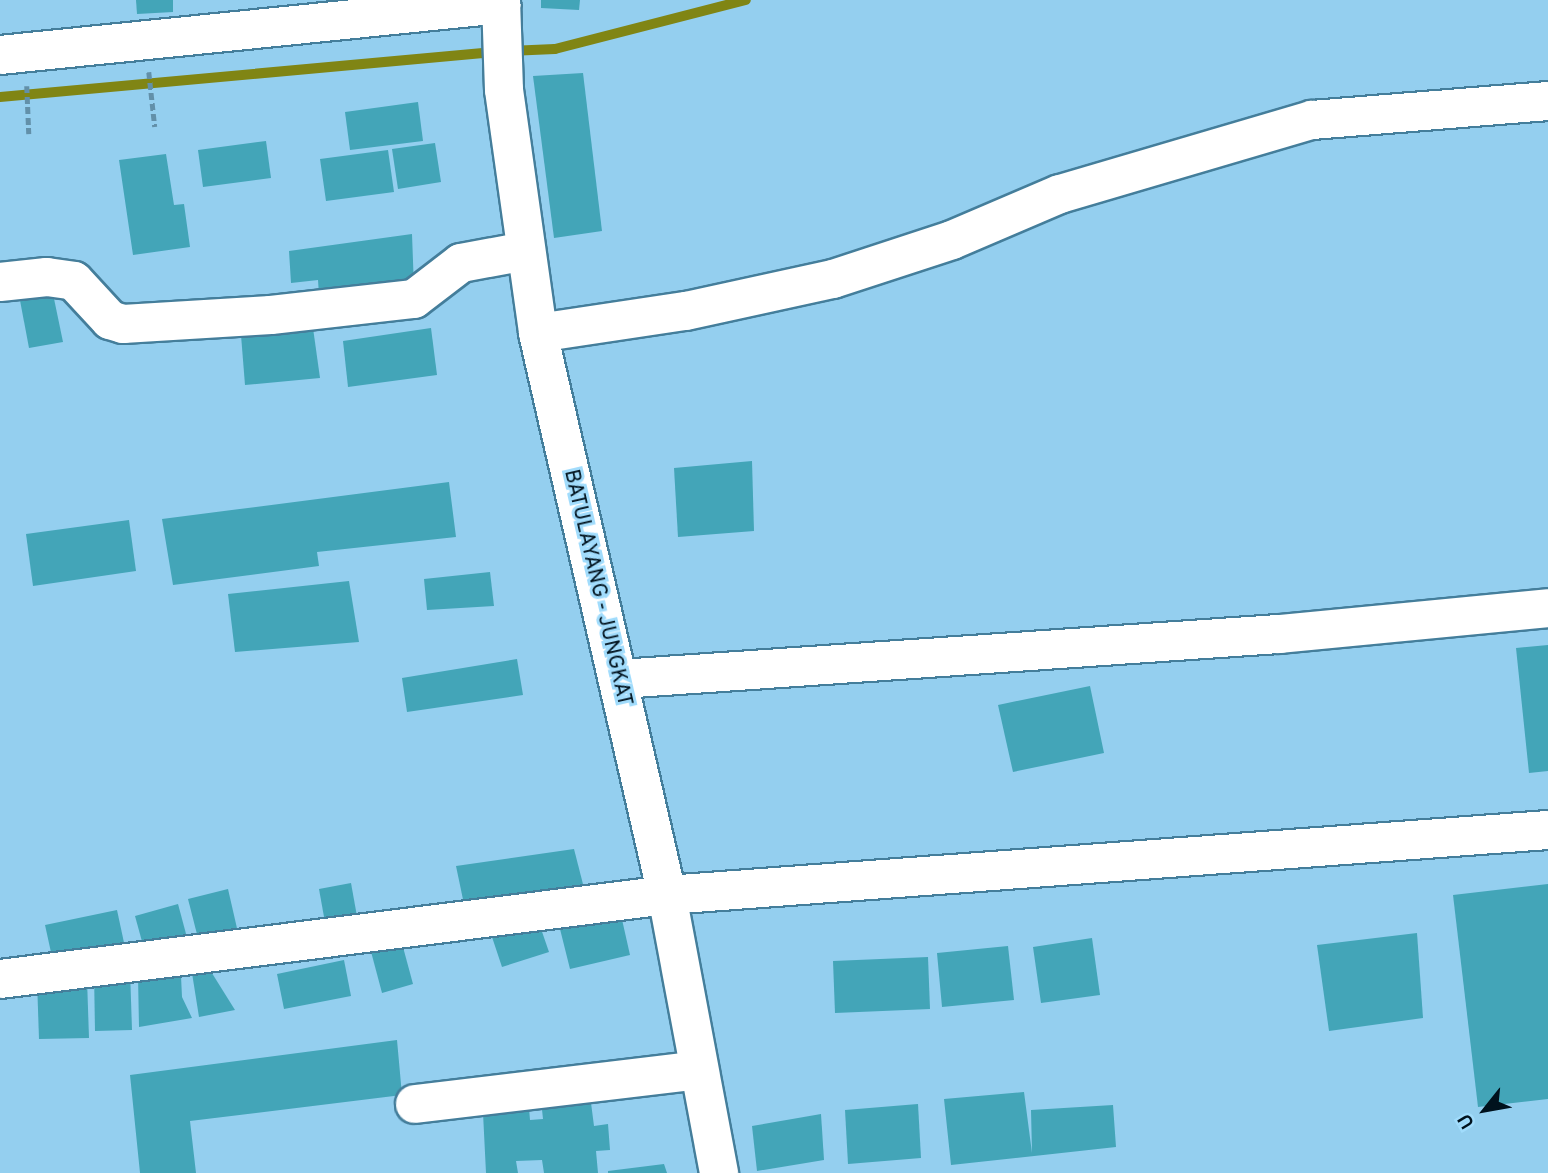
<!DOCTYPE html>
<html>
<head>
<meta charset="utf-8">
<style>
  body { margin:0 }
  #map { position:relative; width:1548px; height:1173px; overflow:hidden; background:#94cfef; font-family:Overpass,sans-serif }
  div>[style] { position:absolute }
  .stream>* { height:10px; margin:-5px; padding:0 5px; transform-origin:5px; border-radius:5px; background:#808514 }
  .building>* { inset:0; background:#43a5b8 }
  .path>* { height:4.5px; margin-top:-2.25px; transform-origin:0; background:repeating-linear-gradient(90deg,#6290a9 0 7px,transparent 0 10.5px) }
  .roads { filter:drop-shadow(2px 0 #447e9b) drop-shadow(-2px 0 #447e9b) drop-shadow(0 2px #447e9b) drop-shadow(0 -2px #447e9b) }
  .minor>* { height:38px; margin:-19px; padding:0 19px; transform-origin:19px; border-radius:19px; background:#fff }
  .highway>* { height:38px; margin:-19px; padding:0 19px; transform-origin:19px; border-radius:19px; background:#fff }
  span { translate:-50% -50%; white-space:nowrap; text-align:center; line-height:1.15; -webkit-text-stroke:6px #a1dcfc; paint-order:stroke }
  .street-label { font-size:21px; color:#00121d }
  .north { position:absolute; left:1450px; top:1075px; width:70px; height:70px; -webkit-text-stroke:5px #a1dcfc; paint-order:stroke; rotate:239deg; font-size:19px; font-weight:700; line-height:28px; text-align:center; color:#00121d }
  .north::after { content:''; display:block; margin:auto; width:24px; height:32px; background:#00121d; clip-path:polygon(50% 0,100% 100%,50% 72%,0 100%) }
</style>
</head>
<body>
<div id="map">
  <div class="stream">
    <div style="left:509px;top:51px;width:46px;rotate:-2.5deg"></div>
    <div style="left:555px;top:49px;width:197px;rotate:-14.4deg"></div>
    <div style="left:0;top:97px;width:496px;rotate:-5.2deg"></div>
  </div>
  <div class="building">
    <div style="clip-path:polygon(136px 0,173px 0,173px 12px,137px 14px)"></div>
    <div style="clip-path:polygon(541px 0,580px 0,579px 10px,541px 8px)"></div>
    <div style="clip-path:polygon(583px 73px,602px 231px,554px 238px,533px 76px)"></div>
    <div style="clip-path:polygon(418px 102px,423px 141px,350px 150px,345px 112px)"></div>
    <div style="clip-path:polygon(266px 141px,271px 178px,203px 187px,198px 150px)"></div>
    <div style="clip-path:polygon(435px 143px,441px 182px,398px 189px,392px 149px)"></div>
    <div style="clip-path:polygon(388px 150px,394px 192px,326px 201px,320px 159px)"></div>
    <div style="clip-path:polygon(166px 154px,174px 205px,184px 204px,190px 247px,133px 255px,119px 160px)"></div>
    <div style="clip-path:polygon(412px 234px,414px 288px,319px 295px,318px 280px,291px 283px,289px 251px)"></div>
    <div style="clip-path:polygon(52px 289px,63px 342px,29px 348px,19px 295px)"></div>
    <div style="clip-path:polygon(313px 328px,320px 378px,245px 385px,241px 335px)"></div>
    <div style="clip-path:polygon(431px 328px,437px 375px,348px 387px,343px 341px)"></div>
    <div style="clip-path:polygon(752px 461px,754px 531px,678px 537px,674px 468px)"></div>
    <div style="clip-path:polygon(449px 482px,456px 537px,317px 552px,319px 566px,173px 585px,162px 519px)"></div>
    <div style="clip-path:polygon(129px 520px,136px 571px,33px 586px,26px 534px)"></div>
    <div style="clip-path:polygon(490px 572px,494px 606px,427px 610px,424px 579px)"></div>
    <div style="clip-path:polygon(349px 581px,359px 642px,235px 652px,228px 594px)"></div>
    <div style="clip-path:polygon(1548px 645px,1548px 771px,1529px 773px,1516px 648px)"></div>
    <div style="clip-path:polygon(517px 659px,523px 695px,407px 712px,402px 678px)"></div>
    <div style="clip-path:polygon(1090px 686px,1104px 753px,1013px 772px,998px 705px)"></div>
    <div style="clip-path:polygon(574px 849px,585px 892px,465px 909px,456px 866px)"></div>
    <div style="clip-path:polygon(351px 883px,358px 922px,326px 928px,319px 889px)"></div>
    <div style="clip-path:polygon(1548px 884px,1548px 1099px,1478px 1107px,1453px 895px)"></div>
    <div style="clip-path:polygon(228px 889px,239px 937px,200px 946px,188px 899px)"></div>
    <div style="clip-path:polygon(178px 904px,189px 945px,146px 956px,135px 916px)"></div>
    <div style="clip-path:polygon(117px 910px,126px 952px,54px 966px,45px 925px)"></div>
    <div style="clip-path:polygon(621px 915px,630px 955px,570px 969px,560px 929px)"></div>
    <div style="clip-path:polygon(539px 923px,549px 952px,502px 967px,492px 937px)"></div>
    <div style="clip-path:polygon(1417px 933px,1423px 1018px,1329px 1031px,1317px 945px)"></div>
    <div style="clip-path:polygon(400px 936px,413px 984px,382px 993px,369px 944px)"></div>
    <div style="clip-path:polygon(1092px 938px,1100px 995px,1041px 1003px,1033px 947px)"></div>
    <div style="clip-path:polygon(1008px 946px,1014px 1000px,942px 1007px,937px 953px)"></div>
    <div style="clip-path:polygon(928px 957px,930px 1009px,835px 1013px,833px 961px)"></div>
    <div style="clip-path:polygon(344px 960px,351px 996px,284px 1009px,277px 974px)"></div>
    <div style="clip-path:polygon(130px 970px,132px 1030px,95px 1031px,94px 972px)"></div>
    <div style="clip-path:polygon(210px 970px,235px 1010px,199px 1017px,192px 973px)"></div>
    <div style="clip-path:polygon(138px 976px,181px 976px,182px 997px,192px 1018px,139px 1027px)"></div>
    <div style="clip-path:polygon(87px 979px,89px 1038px,39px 1039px,37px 980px)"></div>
    <div style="clip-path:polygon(397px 1040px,402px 1095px,190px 1121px,196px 1173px,140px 1173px,130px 1075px)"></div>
    <div style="clip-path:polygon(1024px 1092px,1032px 1153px,1031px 1110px,1113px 1105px,1116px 1147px,951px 1165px,944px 1099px)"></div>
    <div style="clip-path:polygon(590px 1095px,594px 1126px,608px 1124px,610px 1150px,596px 1151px,598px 1173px,544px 1173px,542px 1160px,516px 1161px,518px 1173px,486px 1173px,483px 1113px,529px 1108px,530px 1120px,543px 1119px,541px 1100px)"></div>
    <div style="clip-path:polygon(918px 1104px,921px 1158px,848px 1164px,845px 1110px)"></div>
    <div style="clip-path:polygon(821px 1114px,824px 1160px,757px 1171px,752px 1126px)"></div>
    <div style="clip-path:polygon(664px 1164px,667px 1173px,608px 1173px,608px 1171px)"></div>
  </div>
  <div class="path">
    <div style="left:149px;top:72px;width:55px;rotate:83.8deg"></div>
    <div style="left:27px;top:86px;width:48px;rotate:87.6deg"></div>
  </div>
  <div class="roads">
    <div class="minor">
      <div style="left:0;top:55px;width:504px;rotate:-5.81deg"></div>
      <div style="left:0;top:282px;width:47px;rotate:-6.1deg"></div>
      <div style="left:47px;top:277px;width:27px;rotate:8deg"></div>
      <div style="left:74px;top:281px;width:53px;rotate:47.3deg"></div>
      <div style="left:110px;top:320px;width:14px;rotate:17deg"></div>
      <div style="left:123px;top:324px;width:148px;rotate:-3.5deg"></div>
      <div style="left:271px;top:315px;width:144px;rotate:-6.4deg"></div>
      <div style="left:414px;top:299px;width:59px;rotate:-37.5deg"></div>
      <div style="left:461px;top:263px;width:66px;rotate:-10.5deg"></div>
      <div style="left:538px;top:333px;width:150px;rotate:-8.5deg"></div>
      <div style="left:686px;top:311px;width:150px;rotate:-12.3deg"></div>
      <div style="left:833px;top:279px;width:125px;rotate:-18.1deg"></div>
      <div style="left:952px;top:240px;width:117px;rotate:-23.1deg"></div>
      <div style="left:1060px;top:194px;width:263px;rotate:-16.4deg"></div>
      <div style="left:1312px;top:120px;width:237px;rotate:-4.6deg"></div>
      <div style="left:620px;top:679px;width:661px;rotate:-3.91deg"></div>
      <div style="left:1279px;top:634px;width:270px;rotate:-5.5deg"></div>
      <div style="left:0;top:979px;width:672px;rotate:-7.18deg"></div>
      <div style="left:667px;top:895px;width:883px;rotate:-4.22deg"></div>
      <div style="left:415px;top:1104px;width:286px;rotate:-6.8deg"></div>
    </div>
    <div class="highway">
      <div style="left:501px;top:0;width:90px;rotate:88.1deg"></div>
      <div style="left:504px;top:90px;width:245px;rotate:82deg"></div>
      <div style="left:538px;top:333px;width:577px;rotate:77.07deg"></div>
      <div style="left:667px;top:895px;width:283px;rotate:79.4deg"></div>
    </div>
  </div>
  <div class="street-label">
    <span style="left:597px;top:588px;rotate:77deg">BATULAYANG - JUNGKAT</span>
  </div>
  <div class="north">U</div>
</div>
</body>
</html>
